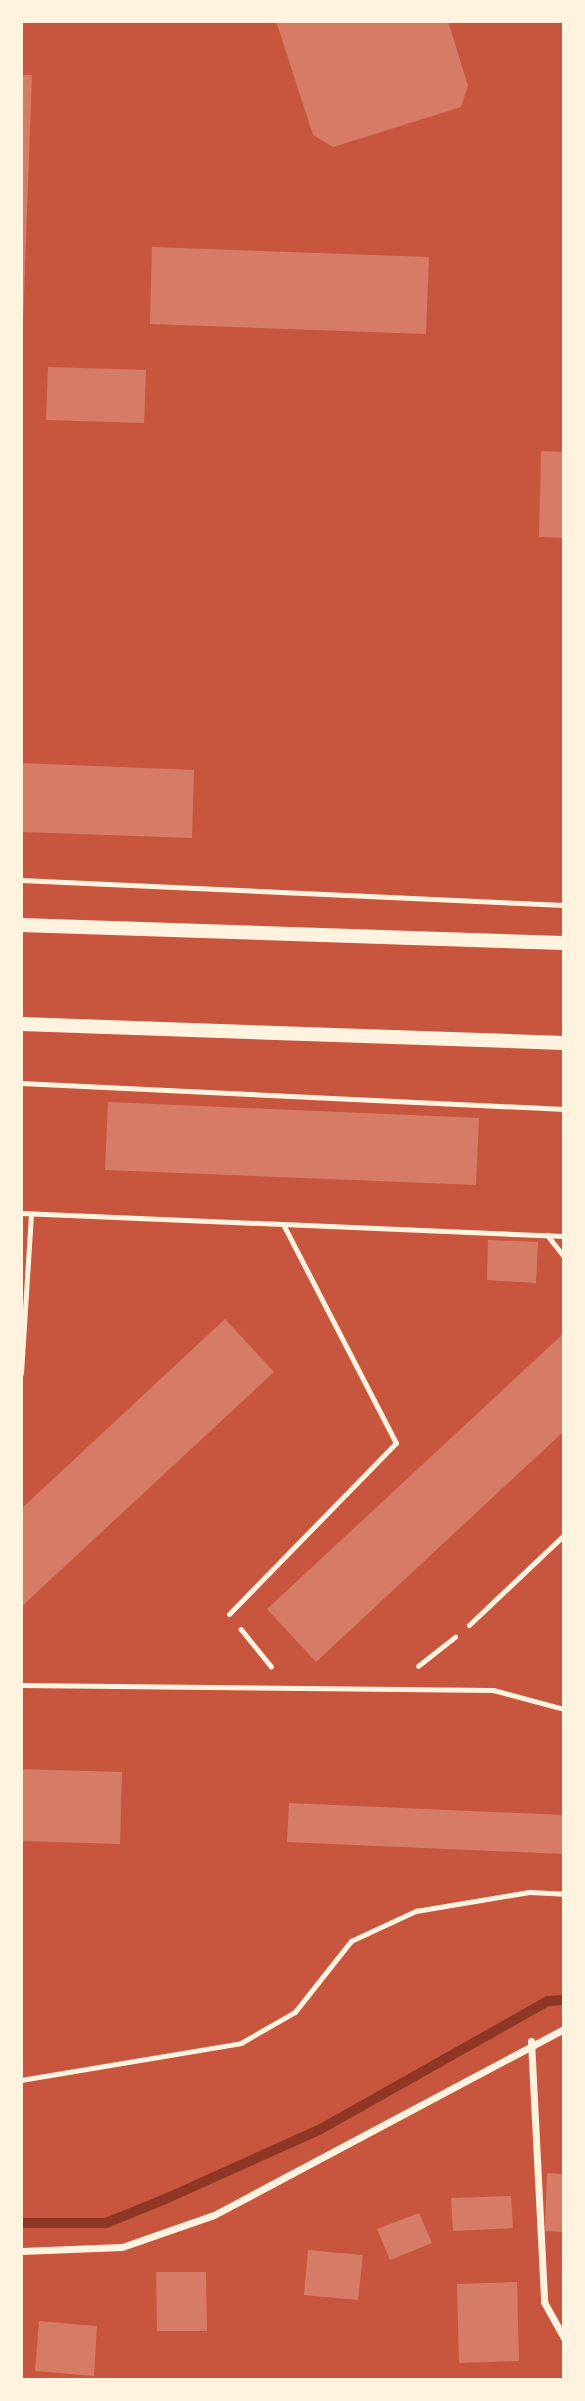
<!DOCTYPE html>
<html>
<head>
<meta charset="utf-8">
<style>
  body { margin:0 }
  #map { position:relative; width:585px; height:2401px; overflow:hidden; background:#c8553d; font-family:"Alegreya Sans",sans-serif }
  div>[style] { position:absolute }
  .stream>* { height:10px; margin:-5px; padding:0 5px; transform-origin:5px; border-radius:5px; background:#8f3625 }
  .building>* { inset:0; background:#d67c66 }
  .path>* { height:4.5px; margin:-2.25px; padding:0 2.25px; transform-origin:2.25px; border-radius:2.25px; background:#fff3e0 }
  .service>* { height:5px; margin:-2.5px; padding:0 2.5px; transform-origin:2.5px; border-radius:2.5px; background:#fff3e0 }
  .minor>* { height:7px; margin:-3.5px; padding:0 3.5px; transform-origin:3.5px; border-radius:3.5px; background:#fff3e0 }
  .secondary>* { height:14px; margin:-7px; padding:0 7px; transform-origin:7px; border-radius:7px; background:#fff3e0 }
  span { translate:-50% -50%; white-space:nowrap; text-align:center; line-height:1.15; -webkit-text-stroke:6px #fff3e0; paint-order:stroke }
  .frame { position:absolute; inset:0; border:23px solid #fff3e0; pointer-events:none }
</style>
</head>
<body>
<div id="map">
  <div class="stream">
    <div style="left:21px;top:2223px;width:85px"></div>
    <div style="left:106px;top:2223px;width:61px;rotate:-22deg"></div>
    <div style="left:163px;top:2200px;width:171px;rotate:-24.2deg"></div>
    <div style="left:319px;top:2130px;width:263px;rotate:-29.4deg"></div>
    <div style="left:548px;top:2001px;width:16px;rotate:-4deg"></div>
  </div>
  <div class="building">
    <div style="clip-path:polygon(276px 21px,448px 21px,468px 86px,461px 107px,333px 147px,313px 135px)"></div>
    <div style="clip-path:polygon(21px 75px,32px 75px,23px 323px,21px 323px)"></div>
    <div style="clip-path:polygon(152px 247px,429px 257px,426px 334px,150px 324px)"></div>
    <div style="clip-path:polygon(48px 367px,146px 370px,144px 423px,46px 420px)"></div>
    <div style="clip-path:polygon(541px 451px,564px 452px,564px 538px,539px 537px)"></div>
    <div style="clip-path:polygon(21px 763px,194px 770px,192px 838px,21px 832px)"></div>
    <div style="clip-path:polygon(108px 1102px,479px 1118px,476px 1185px,105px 1170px)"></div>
    <div style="clip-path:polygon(488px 1240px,538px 1242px,536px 1283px,487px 1280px)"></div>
    <div style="clip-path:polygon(225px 1319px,274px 1372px,21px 1607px,21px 1509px)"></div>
    <div style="clip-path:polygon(564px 1333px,564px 1431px,316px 1662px,267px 1609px)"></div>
    <div style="clip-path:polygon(21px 1769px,122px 1772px,120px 1844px,21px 1841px)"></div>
    <div style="clip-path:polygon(289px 1803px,564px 1815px,564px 1854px,287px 1842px)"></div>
    <div style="clip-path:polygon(547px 2173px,564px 2174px,564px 2232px,545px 2231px)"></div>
    <div style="clip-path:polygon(511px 2196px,513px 2228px,453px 2231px,451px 2198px)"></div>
    <div style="clip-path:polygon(419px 2213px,432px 2243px,390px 2260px,377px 2229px)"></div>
    <div style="clip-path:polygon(308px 2250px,363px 2255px,358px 2300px,304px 2295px)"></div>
    <div style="clip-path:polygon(156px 2272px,206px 2272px,207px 2331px,157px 2331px)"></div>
    <div style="clip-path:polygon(517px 2282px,519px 2361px,459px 2363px,457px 2284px)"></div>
    <div style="clip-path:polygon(39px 2321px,97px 2326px,94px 2376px,35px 2371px)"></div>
  </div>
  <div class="path">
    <div style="left:21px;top:880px;width:544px;rotate:2.64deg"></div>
    <div style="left:21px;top:1083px;width:544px;rotate:2.74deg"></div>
    <div style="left:241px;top:1629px;width:48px;rotate:51deg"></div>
    <div style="left:418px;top:1666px;width:47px;rotate:-38.1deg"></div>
    <div style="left:21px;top:2080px;width:223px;rotate:-9.5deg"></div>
    <div style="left:241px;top:2043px;width:62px;rotate:-29.9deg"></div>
    <div style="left:295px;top:2012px;width:90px;rotate:-51.7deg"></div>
    <div style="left:351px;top:1941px;width:72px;rotate:-24.8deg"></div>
    <div style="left:416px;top:1911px;width:116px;rotate:-9.5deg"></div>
    <div style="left:530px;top:1892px;width:34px;rotate:3deg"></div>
  </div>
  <div class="service">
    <div style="left:21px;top:1213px;width:543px;rotate:2.43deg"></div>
    <div style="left:547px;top:1235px;width:28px;rotate:52deg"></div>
    <div style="left:21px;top:1373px;width:160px;rotate:-86.4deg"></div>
    <div style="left:229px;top:1614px;width:239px;rotate:-45.7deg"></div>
    <div style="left:396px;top:1443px;width:246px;rotate:-117.3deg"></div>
    <div style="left:469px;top:1625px;width:131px;rotate:-43.5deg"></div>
    <div style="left:21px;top:1685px;width:472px;rotate:0.6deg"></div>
    <div style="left:493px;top:1690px;width:73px;rotate:15deg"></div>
  </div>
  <div class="minor">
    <div style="left:531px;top:2041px;width:261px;rotate:87.1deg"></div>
    <div style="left:544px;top:2302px;width:41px;rotate:60.9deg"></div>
    <div style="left:21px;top:2251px;width:101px;rotate:-2.3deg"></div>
    <div style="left:122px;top:2247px;width:97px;rotate:-19.2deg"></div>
    <div style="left:214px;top:2215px;width:396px;rotate:-28deg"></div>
  </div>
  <div class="secondary">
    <div style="left:21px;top:925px;width:543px;rotate:1.9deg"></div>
    <div style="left:21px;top:1024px;width:543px;rotate:2deg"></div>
  </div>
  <div class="frame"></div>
</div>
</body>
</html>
